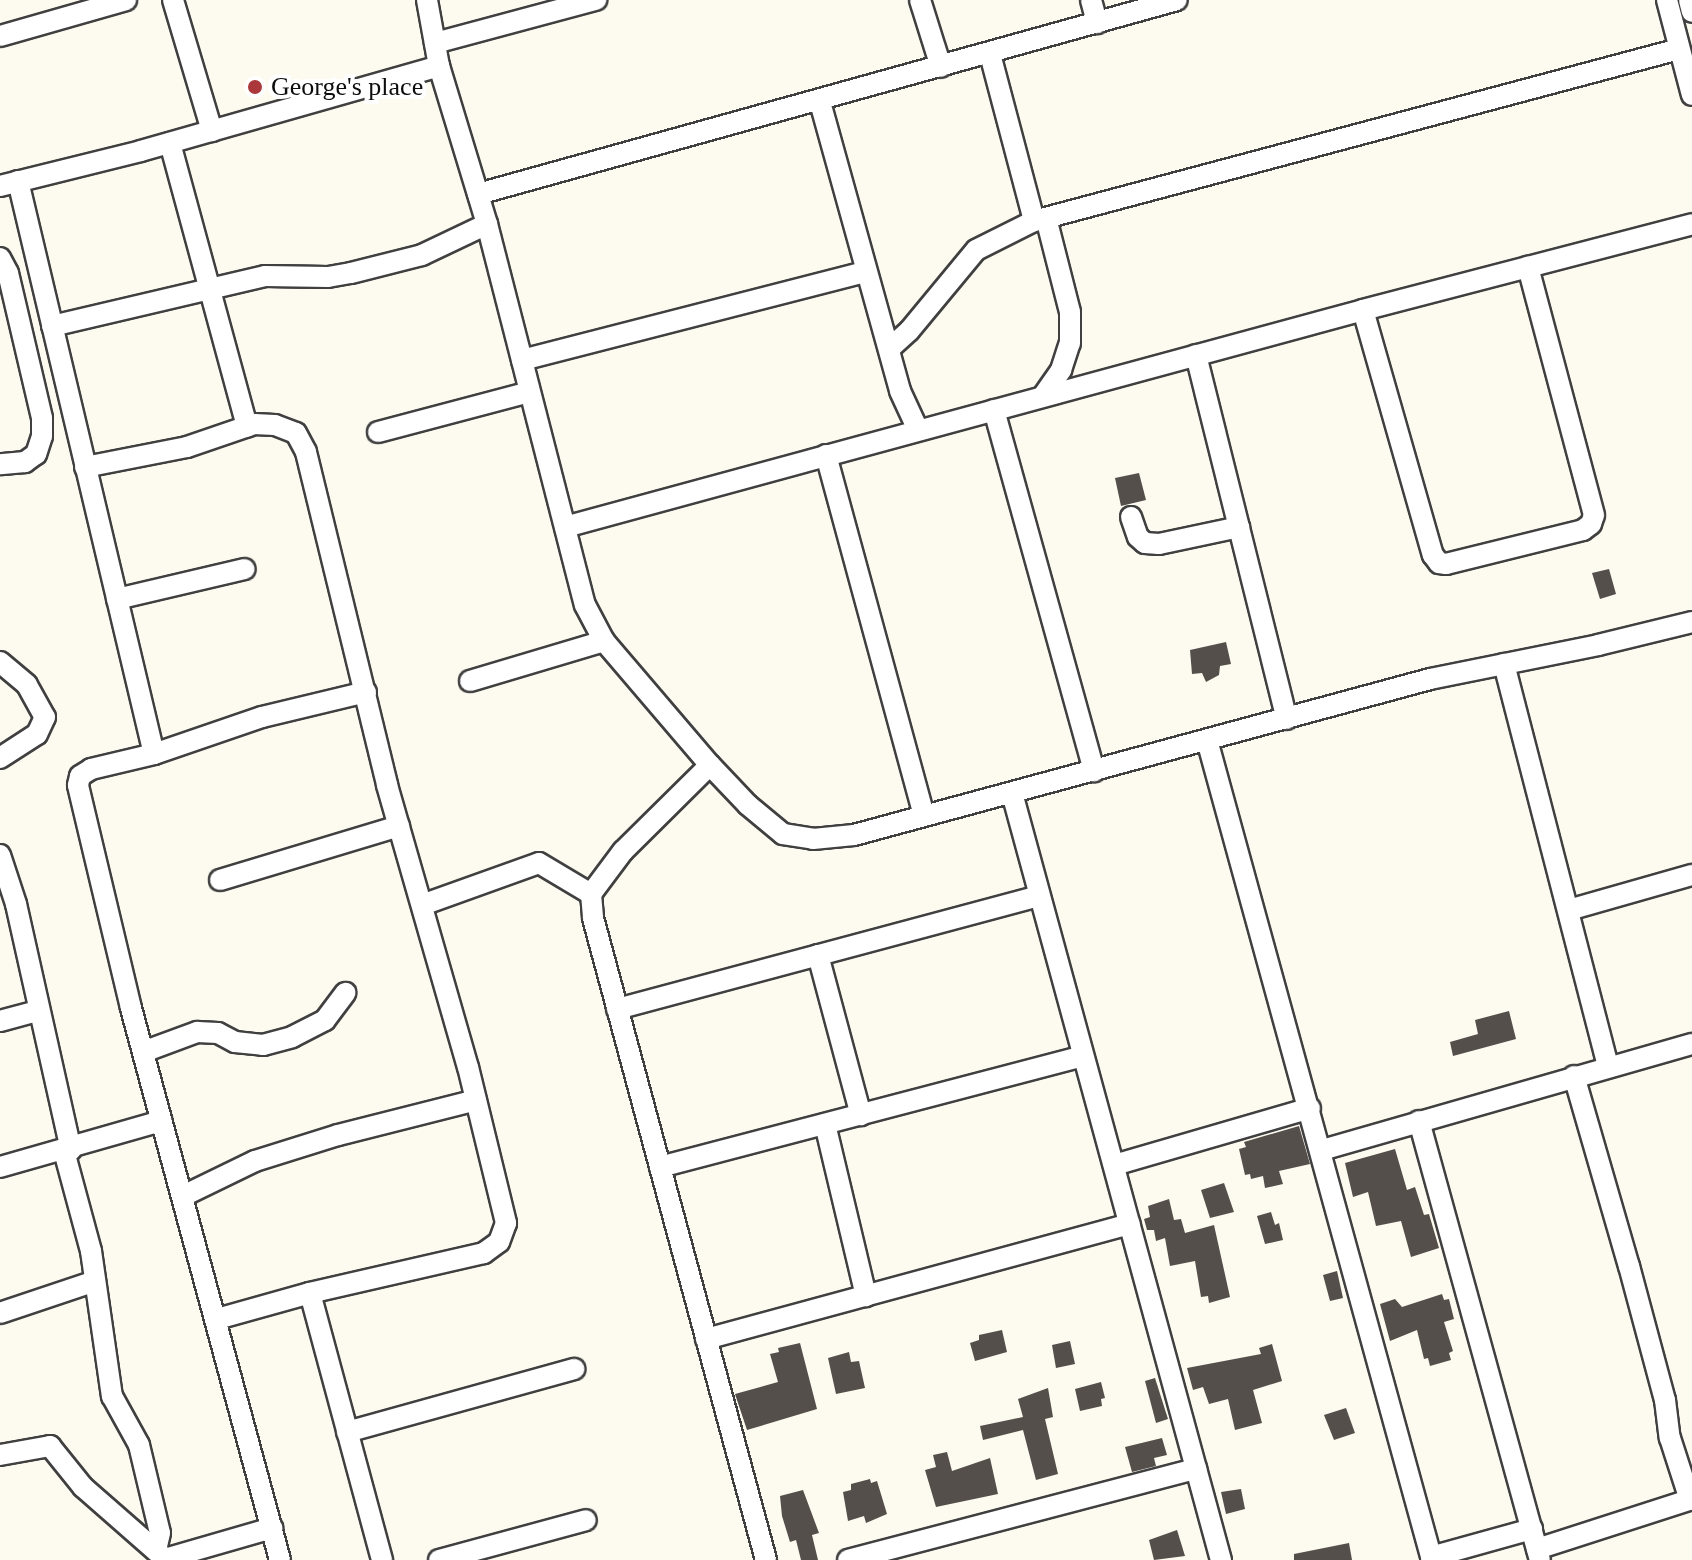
<!DOCTYPE html>
<html>
<head>
<meta charset="utf-8">
<style>
  body { margin:0 }
  #map { position:relative; width:1692px; height:1560px; overflow:hidden; background:#fdfaef; font-family:Georgia,serif }
  div>[style] { position:absolute }
  .building>* { inset:0; background:#544f4b }
  .roads { filter:drop-shadow(2px 0 #404040) drop-shadow(-2px 0 #404040) drop-shadow(0 2px #404040) drop-shadow(0 -2px #404040) }
  .minor>* { height:20px; margin:-10px; padding:0 10px; transform-origin:10px; border-radius:10px; background:#fff }
  .dots>* { width:22px; height:22px; translate:-50% -50%; box-sizing:border-box; border:4px solid #fff; border-radius:50% }
  span { translate:-50% -50%; white-space:nowrap; text-align:center; line-height:1.15; -webkit-text-stroke:8px #fff; paint-order:stroke }
  .poi-label { font-size:26px; color:#0d0d0d }
  .left { translate:0 -50%; text-align:left }
</style>
</head>
<body>
<div id="map">
  <div class="building">
    <div style="clip-path:polygon(1139px 473px,1146px 500px,1121px 506px,1115px 478px)"></div>
    <div style="clip-path:polygon(1609px 569px,1616px 594px,1600px 599px,1592px 573px)"></div>
    <div style="clip-path:polygon(1226px 642px,1231px 664px,1220px 666px,1219px 675px,1206px 682px,1202px 673px,1192px 674px,1190px 650px)"></div>
    <div style="clip-path:polygon(1509px 1011px,1516px 1039px,1453px 1056px,1450px 1042px,1478px 1034px,1475px 1020px)"></div>
    <div style="clip-path:polygon(1299px 1126px,1310px 1164px,1279px 1171px,1283px 1184px,1265px 1188px,1263px 1176px,1251px 1179px,1250px 1174px,1245px 1175px,1239px 1149px,1246px 1147px,1244px 1142px)"></div>
    <div style="clip-path:polygon(1395px 1149px,1407px 1190px,1415px 1187px,1424px 1215px,1429px 1214px,1439px 1248px,1411px 1257px,1401px 1221px,1376px 1226px,1368px 1192px,1353px 1197px,1345px 1163px)"></div>
    <div style="clip-path:polygon(1224px 1183px,1234px 1212px,1210px 1218px,1201px 1190px)"></div>
    <div style="clip-path:polygon(1169px 1199px,1174px 1220px,1181px 1219px,1185px 1233px,1214px 1225px,1230px 1297px,1209px 1303px,1208px 1296px,1201px 1297px,1195px 1261px,1170px 1266px,1165px 1238px,1156px 1241px,1154px 1230px,1147px 1230px,1144px 1219px,1150px 1217px,1148px 1206px)"></div>
    <div style="clip-path:polygon(1271px 1212px,1275px 1225px,1279px 1223px,1283px 1240px,1265px 1244px,1257px 1216px)"></div>
    <div style="clip-path:polygon(1337px 1271px,1343px 1298px,1330px 1301px,1323px 1275px)"></div>
    <div style="clip-path:polygon(1442px 1294px,1444px 1300px,1449px 1299px,1454px 1319px,1444px 1322px,1453px 1351px,1449px 1353px,1451px 1360px,1430px 1366px,1428px 1358px,1424px 1359px,1417px 1330px,1390px 1341px,1380px 1304px,1395px 1299px,1402px 1307px)"></div>
    <div style="clip-path:polygon(1002px 1330px,1007px 1352px,975px 1361px,970px 1343px,979px 1340px,979px 1335px)"></div>
    <div style="clip-path:polygon(1070px 1341px,1075px 1364px,1056px 1368px,1052px 1345px)"></div>
    <div style="clip-path:polygon(800px 1343px,817px 1409px,747px 1430px,735px 1394px,778px 1382px,770px 1354px,779px 1352px,778px 1348px)"></div>
    <div style="clip-path:polygon(1272px 1344px,1282px 1381px,1253px 1390px,1262px 1423px,1235px 1430px,1228px 1399px,1209px 1404px,1203px 1387px,1193px 1390px,1187px 1368px,1261px 1354px,1259px 1348px)"></div>
    <div style="clip-path:polygon(849px 1352px,851px 1362px,859px 1361px,865px 1388px,836px 1394px,828px 1358px)"></div>
    <div style="clip-path:polygon(1155px 1378px,1168px 1419px,1156px 1423px,1145px 1381px)"></div>
    <div style="clip-path:polygon(1101px 1382px,1105px 1398px,1101px 1399px,1102px 1406px,1080px 1411px,1075px 1389px)"></div>
    <div style="clip-path:polygon(1048px 1388px,1053px 1417px,1045px 1419px,1058px 1474px,1036px 1480px,1023px 1430px,983px 1440px,980px 1426px,1023px 1417px,1018px 1399px)"></div>
    <div style="clip-path:polygon(1346px 1408px,1355px 1433px,1334px 1440px,1324px 1415px)"></div>
    <div style="clip-path:polygon(1162px 1438px,1167px 1455px,1154px 1458px,1156px 1466px,1132px 1472px,1125px 1447px)"></div>
    <div style="clip-path:polygon(947px 1452px,952px 1471px,990px 1458px,998px 1494px,936px 1507px,925px 1470px,936px 1467px,933px 1455px)"></div>
    <div style="clip-path:polygon(870px 1479px,871px 1483px,877px 1481px,887px 1514px,866px 1523px,864px 1516px,848px 1521px,843px 1492px,851px 1490px,851px 1484px)"></div>
    <div style="clip-path:polygon(1241px 1489px,1245px 1509px,1226px 1514px,1221px 1492px)"></div>
    <div style="clip-path:polygon(803px 1490px,819px 1533px,812px 1535px,818px 1560px,801px 1560px,796px 1540px,790px 1542px,782px 1516px,780px 1496px)"></div>
    <div style="clip-path:polygon(1177px 1530px,1185px 1556px,1154px 1560px,1149px 1540px)"></div>
    <div style="clip-path:polygon(1349px 1543px,1352px 1560px,1294px 1560px,1294px 1554px)"></div>
  </div>
  <div class="roads">
    <div class="minor">
      <div style="left:173px;top:0;width:137px;rotate:73.4deg"></div>
      <div style="left:427px;top:0;width:67px;rotate:79.7deg"></div>
      <div style="left:439px;top:66px;width:165px;rotate:73.1deg"></div>
      <div style="left:487px;top:224px;width:393px;rotate:75.6deg"></div>
      <div style="left:585px;top:605px;width:41px;rotate:62.2deg"></div>
      <div style="left:604px;top:641px;width:163px;rotate:49.5deg"></div>
      <div style="left:710px;top:765px;width:55px;rotate:46.5deg"></div>
      <div style="left:748px;top:805px;width:45px;rotate:39.6deg"></div>
      <div style="left:783px;top:834px;width:30px;rotate:9deg"></div>
      <div style="left:813px;top:839px;width:41px;rotate:-5.6deg"></div>
      <div style="left:854px;top:835px;width:597px;rotate:-15.15deg"></div>
      <div style="left:1430px;top:679px;width:171px;rotate:-11.4deg"></div>
      <div style="left:1598px;top:645px;width:97px;rotate:-13.7deg"></div>
      <div style="left:920px;top:0;width:70px;rotate:72.6deg"></div>
      <div style="left:1091px;top:0;width:24px;rotate:75deg"></div>
      <div style="left:1667px;top:0;width:98px;rotate:75.3deg"></div>
      <div style="left:1689px;top:0;width:12px;rotate:76deg"></div>
      <div style="left:0;top:36px;width:131px;rotate:-15.9deg"></div>
      <div style="left:435px;top:43px;width:167px;rotate:-15deg"></div>
      <div style="left:990px;top:54px;width:173px;rotate:75.2deg"></div>
      <div style="left:820px;top:102px;width:300px;rotate:74.5deg"></div>
      <div style="left:900px;top:391px;width:43px;rotate:65.2deg"></div>
      <div style="left:170px;top:143px;width:294px;rotate:74.8deg"></div>
      <div style="left:18px;top:181px;width:589px;rotate:76.65deg"></div>
      <div style="left:0;top:186px;width:145px;rotate:-13.9deg"></div>
      <div style="left:141px;top:151px;width:310px;rotate:-15.9deg"></div>
      <div style="left:478px;top:194px;width:725px;rotate:-15.51deg"></div>
      <div style="left:0;top:258px;width:17px;rotate:62deg"></div>
      <div style="left:8px;top:273px;width:149px;rotate:76.8deg"></div>
      <div style="left:42px;top:418px;width:18px;rotate:90deg"></div>
      <div style="left:42px;top:436px;width:19px;rotate:108deg"></div>
      <div style="left:36px;top:454px;width:14px;rotate:144deg"></div>
      <div style="left:25px;top:462px;width:25px;rotate:175deg"></div>
      <div style="left:1363px;top:310px;width:255px;rotate:74.1deg"></div>
      <div style="left:1433px;top:555px;width:10px;rotate:53deg"></div>
      <div style="left:1439px;top:563px;width:7px;rotate:8deg"></div>
      <div style="left:1446px;top:564px;width:141px;rotate:-13.9deg"></div>
      <div style="left:1583px;top:530px;width:10px;rotate:-37deg"></div>
      <div style="left:1591px;top:524px;width:9px;rotate:-72deg"></div>
      <div style="left:1594px;top:515px;width:257px;rotate:-104.9deg"></div>
      <div style="left:52px;top:326px;width:219px;rotate:-13.2deg"></div>
      <div style="left:265px;top:276px;width:63px;rotate:0.9deg"></div>
      <div style="left:328px;top:277px;width:23px;rotate:-10deg"></div>
      <div style="left:351px;top:273px;width:73px;rotate:-14.2deg"></div>
      <div style="left:422px;top:255px;width:72px;rotate:-25.5deg"></div>
      <div style="left:889px;top:349px;width:27px;rotate:-42deg"></div>
      <div style="left:909px;top:331px;width:105px;rotate:-50.4deg"></div>
      <div style="left:976px;top:250px;width:65px;rotate:-26.6deg"></div>
      <div style="left:1034px;top:221px;width:668px;rotate:-14.93deg"></div>
      <div style="left:1196px;top:355px;width:375px;rotate:76deg"></div>
      <div style="left:522px;top:360px;width:354px;rotate:-14.4deg"></div>
      <div style="left:1043px;top:396px;width:32px;rotate:-55deg"></div>
      <div style="left:1061px;top:370px;width:28px;rotate:-72deg"></div>
      <div style="left:1070px;top:343px;width:31px;rotate:-90deg"></div>
      <div style="left:1070px;top:312px;width:97px;rotate:-104.3deg"></div>
      <div style="left:994px;top:410px;width:375px;rotate:74.5deg"></div>
      <div style="left:378px;top:432px;width:156px;rotate:-14.8deg"></div>
      <div style="left:826px;top:455px;width:374px;rotate:74.8deg"></div>
      <div style="left:85px;top:467px;width:104px;rotate:-11.1deg"></div>
      <div style="left:187px;top:447px;width:71px;rotate:-18.9deg"></div>
      <div style="left:254px;top:424px;width:21px;rotate:3deg"></div>
      <div style="left:275px;top:425px;width:22px;rotate:21deg"></div>
      <div style="left:296px;top:433px;width:21px;rotate:62deg"></div>
      <div style="left:306px;top:452px;width:343px;rotate:76.3deg"></div>
      <div style="left:387px;top:785px;width:293px;rotate:74deg"></div>
      <div style="left:468px;top:1067px;width:161px;rotate:76.3deg"></div>
      <div style="left:506px;top:1223px;width:20px;rotate:110deg"></div>
      <div style="left:499px;top:1242px;width:19px;rotate:144deg"></div>
      <div style="left:484px;top:1253px;width:179px;rotate:167.1deg"></div>
      <div style="left:310px;top:1293px;width:97px;rotate:164.4deg"></div>
      <div style="left:1131px;top:517px;width:21px;rotate:71deg"></div>
      <div style="left:1138px;top:537px;width:9px;rotate:41deg"></div>
      <div style="left:1145px;top:543px;width:14px;rotate:4deg"></div>
      <div style="left:1159px;top:544px;width:82px;rotate:-12deg"></div>
      <div style="left:565px;top:527px;width:827px;rotate:-15.21deg"></div>
      <div style="left:1363px;top:310px;width:340px;rotate:-14.6deg"></div>
      <div style="left:117px;top:599px;width:131px;rotate:-13.2deg"></div>
      <div style="left:0;top:662px;width:35px;rotate:40deg"></div>
      <div style="left:27px;top:685px;width:37px;rotate:61deg"></div>
      <div style="left:45px;top:717px;width:19px;rotate:115deg"></div>
      <div style="left:37px;top:734px;width:44px;rotate:147deg"></div>
      <div style="left:1504px;top:664px;width:415px;rotate:75.5deg"></div>
      <div style="left:470px;top:681px;width:140px;rotate:-16.6deg"></div>
      <div style="left:1207px;top:740px;width:850px;rotate:74.66deg"></div>
      <div style="left:710px;top:765px;width:122px;rotate:135.3deg"></div>
      <div style="left:623px;top:851px;width:54px;rotate:126.7deg"></div>
      <div style="left:591px;top:894px;width:24px;rotate:85deg"></div>
      <div style="left:593px;top:918px;width:665px;rotate:74.92deg"></div>
      <div style="left:1012px;top:793px;width:795px;rotate:74.76deg"></div>
      <div style="left:0;top:855px;width:52px;rotate:71.9deg"></div>
      <div style="left:16px;top:904px;width:252px;rotate:77.4deg"></div>
      <div style="left:220px;top:880px;width:187px;rotate:-16.8deg"></div>
      <div style="left:422px;top:905px;width:124px;rotate:-19.7deg"></div>
      <div style="left:539px;top:863px;width:61px;rotate:30.8deg"></div>
      <div style="left:1569px;top:910px;width:128px;rotate:-15.9deg"></div>
      <div style="left:818px;top:955px;width:166px;rotate:75deg"></div>
      <div style="left:617px;top:1009px;width:436px;rotate:-15deg"></div>
      <div style="left:0;top:1021px;width:38px;rotate:-15deg"></div>
      <div style="left:143px;top:1052px;width:58px;rotate:-20.3deg"></div>
      <div style="left:197px;top:1032px;width:21px;rotate:3deg"></div>
      <div style="left:218px;top:1033px;width:19px;rotate:28deg"></div>
      <div style="left:235px;top:1042px;width:28px;rotate:6deg"></div>
      <div style="left:263px;top:1045px;width:30px;rotate:-15deg"></div>
      <div style="left:292px;top:1037px;width:37px;rotate:-27deg"></div>
      <div style="left:325px;top:1020px;width:34px;rotate:-53deg"></div>
      <div style="left:1574px;top:1076px;width:198px;rotate:73.9deg"></div>
      <div style="left:1629px;top:1266px;width:139px;rotate:75deg"></div>
      <div style="left:1665px;top:1400px;width:38px;rotate:83deg"></div>
      <div style="left:1670px;top:1438px;width:65px;rotate:72.1deg"></div>
      <div style="left:1419px;top:1121px;width:455px;rotate:74.6deg"></div>
      <div style="left:825px;top:1124px;width:177px;rotate:76.6deg"></div>
      <div style="left:1322px;top:1150px;width:385px;rotate:-16deg"></div>
      <div style="left:64px;top:1151px;width:104px;rotate:74.9deg"></div>
      <div style="left:91px;top:1251px;width:147px;rotate:81.8deg"></div>
      <div style="left:112px;top:1396px;width:56px;rotate:61.1deg"></div>
      <div style="left:139px;top:1445px;width:90px;rotate:76.6deg"></div>
      <div style="left:160px;top:1533px;width:18px;rotate:103deg"></div>
      <div style="left:1114px;top:1165px;width:204px;rotate:-16.2deg"></div>
      <div style="left:0;top:1167px;width:168px;rotate:-15.9deg"></div>
      <div style="left:660px;top:1167px;width:437px;rotate:-14.7deg"></div>
      <div style="left:183px;top:1196px;width:80px;rotate:-25.9deg"></div>
      <div style="left:255px;top:1161px;width:87px;rotate:-17.4deg"></div>
      <div style="left:338px;top:1135px;width:142px;rotate:-14.2deg"></div>
      <div style="left:310px;top:1293px;width:277px;rotate:74.9deg"></div>
      <div style="left:0;top:1313px;width:100px;rotate:-18.6deg"></div>
      <div style="left:706px;top:1339px;width:439px;rotate:-15.2deg"></div>
      <div style="left:347px;top:1432px;width:236px;rotate:-15.5deg"></div>
      <div style="left:0;top:1455px;width:51px;rotate:-10.2deg"></div>
      <div style="left:50px;top:1446px;width:53px;rotate:51.2deg"></div>
      <div style="left:83px;top:1487px;width:108px;rotate:41.2deg"></div>
      <div style="left:1537px;top:1549px;width:163px;rotate:-17.9deg"></div>
      <div style="left:1431px;top:1557px;width:105px;rotate:-15.5deg"></div>
      <div style="left:161px;top:1560px;width:116px;rotate:-16.1deg"></div>
      <div style="left:280px;top:1560px;width:572px;rotate:-105.11deg"></div>
      <div style="left:131px;top:1008px;width:229px;rotate:-103.4deg"></div>
      <div style="left:78px;top:785px;width:9px;rotate:-77deg"></div>
      <div style="left:80px;top:776px;width:13px;rotate:-32deg"></div>
      <div style="left:91px;top:769px;width:65px;rotate:-13.4deg"></div>
      <div style="left:154px;top:754px;width:114px;rotate:-18.9deg"></div>
      <div style="left:262px;top:717px;width:107px;rotate:-13.5deg"></div>
      <div style="left:439px;top:1560px;width:152px;rotate:-15.2deg"></div>
      <div style="left:848px;top:1560px;width:360px;rotate:-14.7deg"></div>
    </div>
  </div>
  <div class="dots">
    <div style="left:255px;top:87px;background:#ab383b"></div>
  </div>
  <div class="poi-label">
    <span class="left" style="left:271px;top:87px">George's place</span>
  </div>
</div>
</body>
</html>
